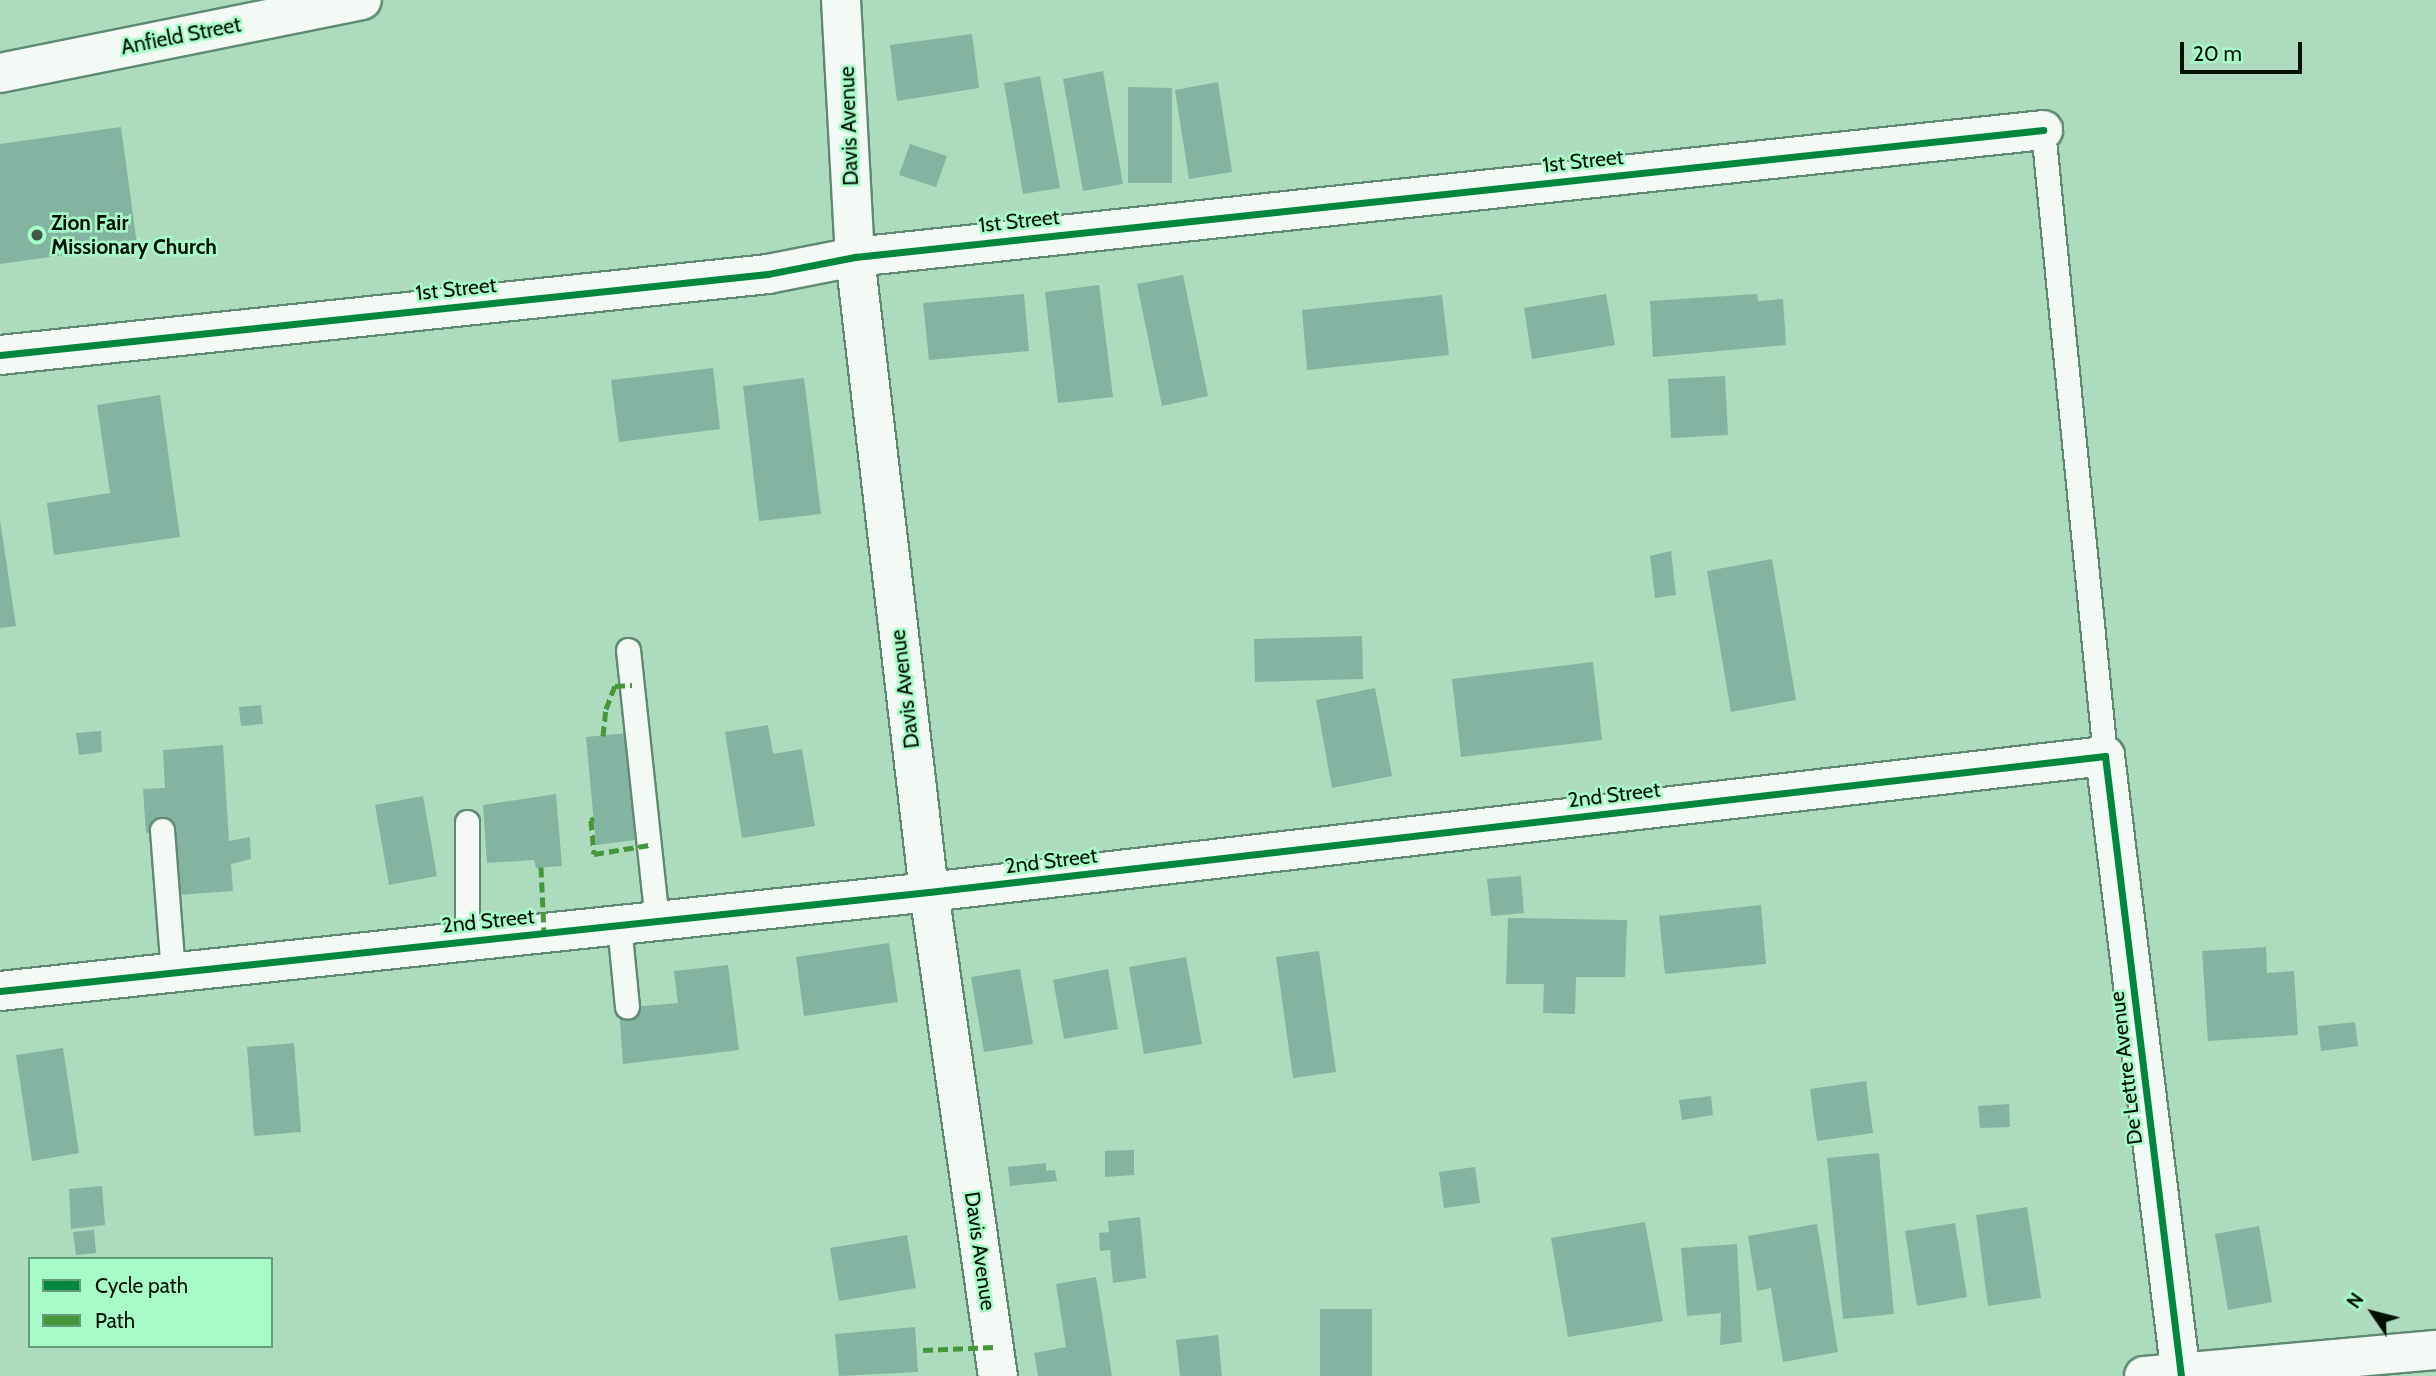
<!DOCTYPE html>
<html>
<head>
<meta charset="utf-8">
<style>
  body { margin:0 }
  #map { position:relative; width:2436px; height:1376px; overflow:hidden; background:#addbbe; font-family:Cabin,sans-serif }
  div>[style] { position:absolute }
  .building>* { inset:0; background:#83b4a1 }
  .roads { filter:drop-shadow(2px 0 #608973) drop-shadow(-2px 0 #608973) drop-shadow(0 2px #608973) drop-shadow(0 -2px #608973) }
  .service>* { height:23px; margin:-11.5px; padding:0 11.5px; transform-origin:11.5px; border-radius:11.5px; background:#f3faf5 }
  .minor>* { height:38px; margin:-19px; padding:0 19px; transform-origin:19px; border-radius:19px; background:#f3faf5 }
  .tertiary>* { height:38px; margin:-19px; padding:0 19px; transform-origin:19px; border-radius:19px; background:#f3faf5 }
  .quiet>* { height:5px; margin-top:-2.5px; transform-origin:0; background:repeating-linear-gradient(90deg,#46973a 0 10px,transparent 0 15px) }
  .cycleway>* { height:7px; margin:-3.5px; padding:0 3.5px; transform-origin:3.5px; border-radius:3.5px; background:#00873e }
  .dots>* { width:19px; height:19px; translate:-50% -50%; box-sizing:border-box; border:4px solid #a7fbc7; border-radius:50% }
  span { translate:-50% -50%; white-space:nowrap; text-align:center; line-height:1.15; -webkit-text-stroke:5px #a7fbc7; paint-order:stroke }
  .street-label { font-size:21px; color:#001104 }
  .poi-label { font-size:21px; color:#001104; font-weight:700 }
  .left { translate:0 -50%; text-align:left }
  .legend { position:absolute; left:28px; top:1257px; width:245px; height:91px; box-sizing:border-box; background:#a7fbc7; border:2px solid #649d79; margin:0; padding:9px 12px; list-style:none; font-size:21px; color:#001104 }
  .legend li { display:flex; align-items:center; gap:14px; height:35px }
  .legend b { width:35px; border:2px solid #649d79 }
  .north { position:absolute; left:2338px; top:1278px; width:70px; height:70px; -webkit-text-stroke:5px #a7fbc7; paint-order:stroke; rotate:305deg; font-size:19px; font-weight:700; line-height:28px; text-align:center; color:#001104 }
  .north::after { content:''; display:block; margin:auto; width:24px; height:32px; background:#001104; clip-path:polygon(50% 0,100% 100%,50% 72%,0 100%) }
  .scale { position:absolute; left:2180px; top:42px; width:122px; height:32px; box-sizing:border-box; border:4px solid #001104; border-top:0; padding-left:9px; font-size:21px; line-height:24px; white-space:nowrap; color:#001104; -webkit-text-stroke:5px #a7fbc7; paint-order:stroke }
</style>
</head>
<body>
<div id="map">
  <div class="building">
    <div style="clip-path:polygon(972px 34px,979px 88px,897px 101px,890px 45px)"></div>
    <div style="clip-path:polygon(1103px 71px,1123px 184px,1083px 191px,1063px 79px)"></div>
    <div style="clip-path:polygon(1040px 76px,1060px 188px,1023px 194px,1004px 83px)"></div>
    <div style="clip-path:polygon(1218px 82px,1232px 172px,1189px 179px,1175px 90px)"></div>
    <div style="clip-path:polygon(1128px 87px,1172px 88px,1172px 183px,1128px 183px)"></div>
    <div style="clip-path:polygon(121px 127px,137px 245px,0 264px,0 144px)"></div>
    <div style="clip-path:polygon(910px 144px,947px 156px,936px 187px,899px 175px)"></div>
    <div style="clip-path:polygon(1183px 275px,1208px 396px,1162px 406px,1137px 284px)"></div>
    <div style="clip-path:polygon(1099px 285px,1113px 397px,1058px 403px,1045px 292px)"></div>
    <div style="clip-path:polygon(1024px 294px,1029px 351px,929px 360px,923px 303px)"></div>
    <div style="clip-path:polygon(1606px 294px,1615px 345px,1532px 359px,1524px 308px)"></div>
    <div style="clip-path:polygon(1757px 294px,1758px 301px,1783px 299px,1786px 345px,1653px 357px,1650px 301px)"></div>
    <div style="clip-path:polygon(1442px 295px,1449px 355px,1307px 370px,1302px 310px)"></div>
    <div style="clip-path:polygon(713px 368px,720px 429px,619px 442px,611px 380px)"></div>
    <div style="clip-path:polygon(1725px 376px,1728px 435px,1671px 438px,1668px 379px)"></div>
    <div style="clip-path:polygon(804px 378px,821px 514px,759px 521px,743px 386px)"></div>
    <div style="clip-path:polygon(160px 395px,180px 537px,54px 555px,47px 503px,110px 493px,97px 405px)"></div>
    <div style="clip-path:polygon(0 520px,16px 626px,0 628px)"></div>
    <div style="clip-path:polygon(1671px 551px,1676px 595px,1655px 598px,1650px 556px)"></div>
    <div style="clip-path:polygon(1772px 559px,1796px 700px,1731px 712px,1707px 571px)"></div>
    <div style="clip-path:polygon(1362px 636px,1363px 679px,1255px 682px,1254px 639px)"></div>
    <div style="clip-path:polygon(1593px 662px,1602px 740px,1461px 757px,1452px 679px)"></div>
    <div style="clip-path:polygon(1375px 688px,1392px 776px,1332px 788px,1316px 700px)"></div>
    <div style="clip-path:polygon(261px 705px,263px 724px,241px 726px,239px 707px)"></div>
    <div style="clip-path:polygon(768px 725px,773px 754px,802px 749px,815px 826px,742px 838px,725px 732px)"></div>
    <div style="clip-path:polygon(101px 731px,102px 752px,79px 755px,76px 733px)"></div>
    <div style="clip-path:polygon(630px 733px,643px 839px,596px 845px,586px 737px)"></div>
    <div style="clip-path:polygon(223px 745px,229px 841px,250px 837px,251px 859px,231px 864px,233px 891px,178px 895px,170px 829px,146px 833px,143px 789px,165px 788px,163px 750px)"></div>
    <div style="clip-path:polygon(556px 794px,562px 866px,536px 868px,534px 860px,487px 863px,483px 805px)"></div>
    <div style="clip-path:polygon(423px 796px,437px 876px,389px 885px,375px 805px)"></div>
    <div style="clip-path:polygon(1521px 876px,1524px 913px,1491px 916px,1487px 879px)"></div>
    <div style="clip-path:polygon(1761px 905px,1766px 964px,1665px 974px,1659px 916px)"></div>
    <div style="clip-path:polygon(1508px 918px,1627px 920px,1625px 977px,1576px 977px,1575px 1014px,1543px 1013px,1544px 984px,1506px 984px)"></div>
    <div style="clip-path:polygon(889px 943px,898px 1002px,804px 1016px,796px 957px)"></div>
    <div style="clip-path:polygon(2266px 947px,2267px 973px,2294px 971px,2298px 1035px,2208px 1041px,2202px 951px)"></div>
    <div style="clip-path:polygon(1319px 951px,1336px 1072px,1293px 1078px,1276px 957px)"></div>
    <div style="clip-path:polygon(1186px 957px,1202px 1044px,1144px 1054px,1129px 967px)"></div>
    <div style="clip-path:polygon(728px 965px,739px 1050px,623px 1064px,619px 1008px,678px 1003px,674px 971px)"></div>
    <div style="clip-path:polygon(1020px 969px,1033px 1044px,984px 1052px,971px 977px)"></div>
    <div style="clip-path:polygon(1108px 969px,1118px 1029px,1064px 1039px,1053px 980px)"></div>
    <div style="clip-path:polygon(2355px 1022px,2358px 1046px,2321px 1051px,2318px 1026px)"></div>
    <div style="clip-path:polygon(294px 1043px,301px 1132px,254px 1136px,247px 1047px)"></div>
    <div style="clip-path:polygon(63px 1048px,79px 1153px,32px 1161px,16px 1055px)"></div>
    <div style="clip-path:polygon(1866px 1081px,1873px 1133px,1817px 1141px,1810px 1089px)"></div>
    <div style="clip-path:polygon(1711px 1096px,1713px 1115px,1682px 1120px,1679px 1100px)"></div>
    <div style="clip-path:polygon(2009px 1104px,2010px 1127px,1980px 1128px,1978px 1106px)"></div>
    <div style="clip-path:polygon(1134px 1150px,1134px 1175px,1105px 1177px,1105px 1151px)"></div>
    <div style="clip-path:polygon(1879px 1153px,1894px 1314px,1843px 1319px,1827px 1158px)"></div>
    <div style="clip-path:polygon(1046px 1163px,1046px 1171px,1055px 1170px,1057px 1181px,1010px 1186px,1008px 1167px)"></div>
    <div style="clip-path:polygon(1475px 1167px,1480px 1203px,1444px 1208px,1439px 1172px)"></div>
    <div style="clip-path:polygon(102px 1186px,105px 1225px,71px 1229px,69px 1189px)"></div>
    <div style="clip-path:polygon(2027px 1207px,2041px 1298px,1988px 1306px,1976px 1215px)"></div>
    <div style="clip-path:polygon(1140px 1217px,1146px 1278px,1113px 1283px,1110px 1250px,1100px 1251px,1099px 1233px,1109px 1232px,1108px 1221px)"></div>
    <div style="clip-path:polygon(1645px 1222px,1663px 1321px,1568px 1337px,1551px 1238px)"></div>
    <div style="clip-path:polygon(1955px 1223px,1967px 1297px,1917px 1306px,1905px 1231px)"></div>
    <div style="clip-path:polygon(1817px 1224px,1838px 1352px,1783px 1362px,1771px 1288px,1757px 1291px,1748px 1236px)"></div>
    <div style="clip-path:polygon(2259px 1226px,2272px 1302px,2228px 1310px,2215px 1234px)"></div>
    <div style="clip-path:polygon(94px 1230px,96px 1253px,76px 1255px,73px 1232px)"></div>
    <div style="clip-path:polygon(907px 1235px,916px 1288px,839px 1301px,830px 1248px)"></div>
    <div style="clip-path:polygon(1737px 1244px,1742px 1342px,1720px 1345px,1721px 1313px,1687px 1316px,1681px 1248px)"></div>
    <div style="clip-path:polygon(1096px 1277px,1112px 1376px,1038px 1376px,1034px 1353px,1066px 1347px,1056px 1284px)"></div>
    <div style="clip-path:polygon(1320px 1309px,1372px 1309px,1372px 1376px,1320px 1376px)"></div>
    <div style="clip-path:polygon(915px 1327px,918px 1372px,839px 1376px,835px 1334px)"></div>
    <div style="clip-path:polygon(1218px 1335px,1222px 1376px,1180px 1376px,1176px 1340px)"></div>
  </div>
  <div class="roads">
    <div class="service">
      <div style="left:2043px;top:130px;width:629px;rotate:84.34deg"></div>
      <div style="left:628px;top:650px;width:273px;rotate:83.9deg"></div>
      <div style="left:162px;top:830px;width:142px;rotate:85.6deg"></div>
      <div style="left:619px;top:925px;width:82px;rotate:84.4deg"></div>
      <div style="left:467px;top:941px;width:119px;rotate:-90deg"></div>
    </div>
    <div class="minor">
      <div style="left:841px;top:0;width:257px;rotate:86.9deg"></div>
      <div style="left:855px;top:257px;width:639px;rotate:83.35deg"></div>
      <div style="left:929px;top:892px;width:489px;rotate:81.9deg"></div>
      <div style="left:0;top:73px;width:369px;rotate:-11.4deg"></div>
      <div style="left:0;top:355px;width:772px;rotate:-6.02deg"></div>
      <div style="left:768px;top:274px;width:89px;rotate:-11.1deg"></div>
      <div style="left:855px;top:257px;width:1195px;rotate:-6.1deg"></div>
      <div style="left:0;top:991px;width:934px;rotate:-6.08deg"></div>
      <div style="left:929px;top:892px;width:1184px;rotate:-6.6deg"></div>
      <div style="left:2105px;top:756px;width:625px;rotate:83.01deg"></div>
    </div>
    <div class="tertiary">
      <div style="left:2144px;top:1376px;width:293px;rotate:-5.1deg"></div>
    </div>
  </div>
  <div class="quiet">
    <div style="left:603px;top:736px;width:27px;rotate:-84deg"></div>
    <div style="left:606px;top:709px;width:25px;rotate:-69deg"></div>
    <div style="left:615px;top:686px;width:17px;rotate:-3deg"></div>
    <div style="left:594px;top:818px;width:4px;rotate:146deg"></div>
    <div style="left:591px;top:820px;width:34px;rotate:85deg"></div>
    <div style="left:594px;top:854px;width:56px;rotate:-9.3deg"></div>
    <div style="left:541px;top:867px;width:66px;rotate:87.4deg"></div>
    <div style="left:923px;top:1350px;width:71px;rotate:-2.4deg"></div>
  </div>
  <div class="cycleway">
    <div style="left:0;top:355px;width:772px;rotate:-6.02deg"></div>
    <div style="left:768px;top:274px;width:89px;rotate:-11.1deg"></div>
    <div style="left:855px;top:257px;width:1195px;rotate:-6.1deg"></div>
    <div style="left:0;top:991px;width:934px;rotate:-6.08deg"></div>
    <div style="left:929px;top:892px;width:1184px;rotate:-6.6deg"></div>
    <div style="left:2105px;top:756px;width:625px;rotate:83.01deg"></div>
  </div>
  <div class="dots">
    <div style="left:37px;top:235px;background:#3d5845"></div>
  </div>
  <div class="street-label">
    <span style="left:181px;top:36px;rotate:-11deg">Anfield Street</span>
    <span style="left:849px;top:126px;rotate:-92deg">Davis Avenue</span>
    <span style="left:1583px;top:161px;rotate:-6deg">1st Street</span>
    <span style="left:1019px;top:221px;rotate:-6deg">1st Street</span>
    <span style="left:456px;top:289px;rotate:-6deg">1st Street</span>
    <span style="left:905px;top:689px;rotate:-97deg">Davis Avenue</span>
    <span style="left:1614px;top:795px;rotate:-7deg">2nd Street</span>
    <span style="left:1051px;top:861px;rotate:-7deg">2nd Street</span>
    <span style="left:488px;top:921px;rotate:-6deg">2nd Street</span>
    <span style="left:2126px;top:1068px;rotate:-97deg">De Lettre Avenue</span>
    <span style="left:980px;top:1251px;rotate:82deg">Davis Avenue</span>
  </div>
  <div class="poi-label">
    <span class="left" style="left:51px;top:235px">Zion Fair<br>Missionary Church</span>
  </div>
  <ul class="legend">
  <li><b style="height:9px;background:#00873e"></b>Cycle path</li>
  <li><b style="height:9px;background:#46973a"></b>Path</li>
  </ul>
  <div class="north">N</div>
  <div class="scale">20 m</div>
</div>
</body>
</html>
